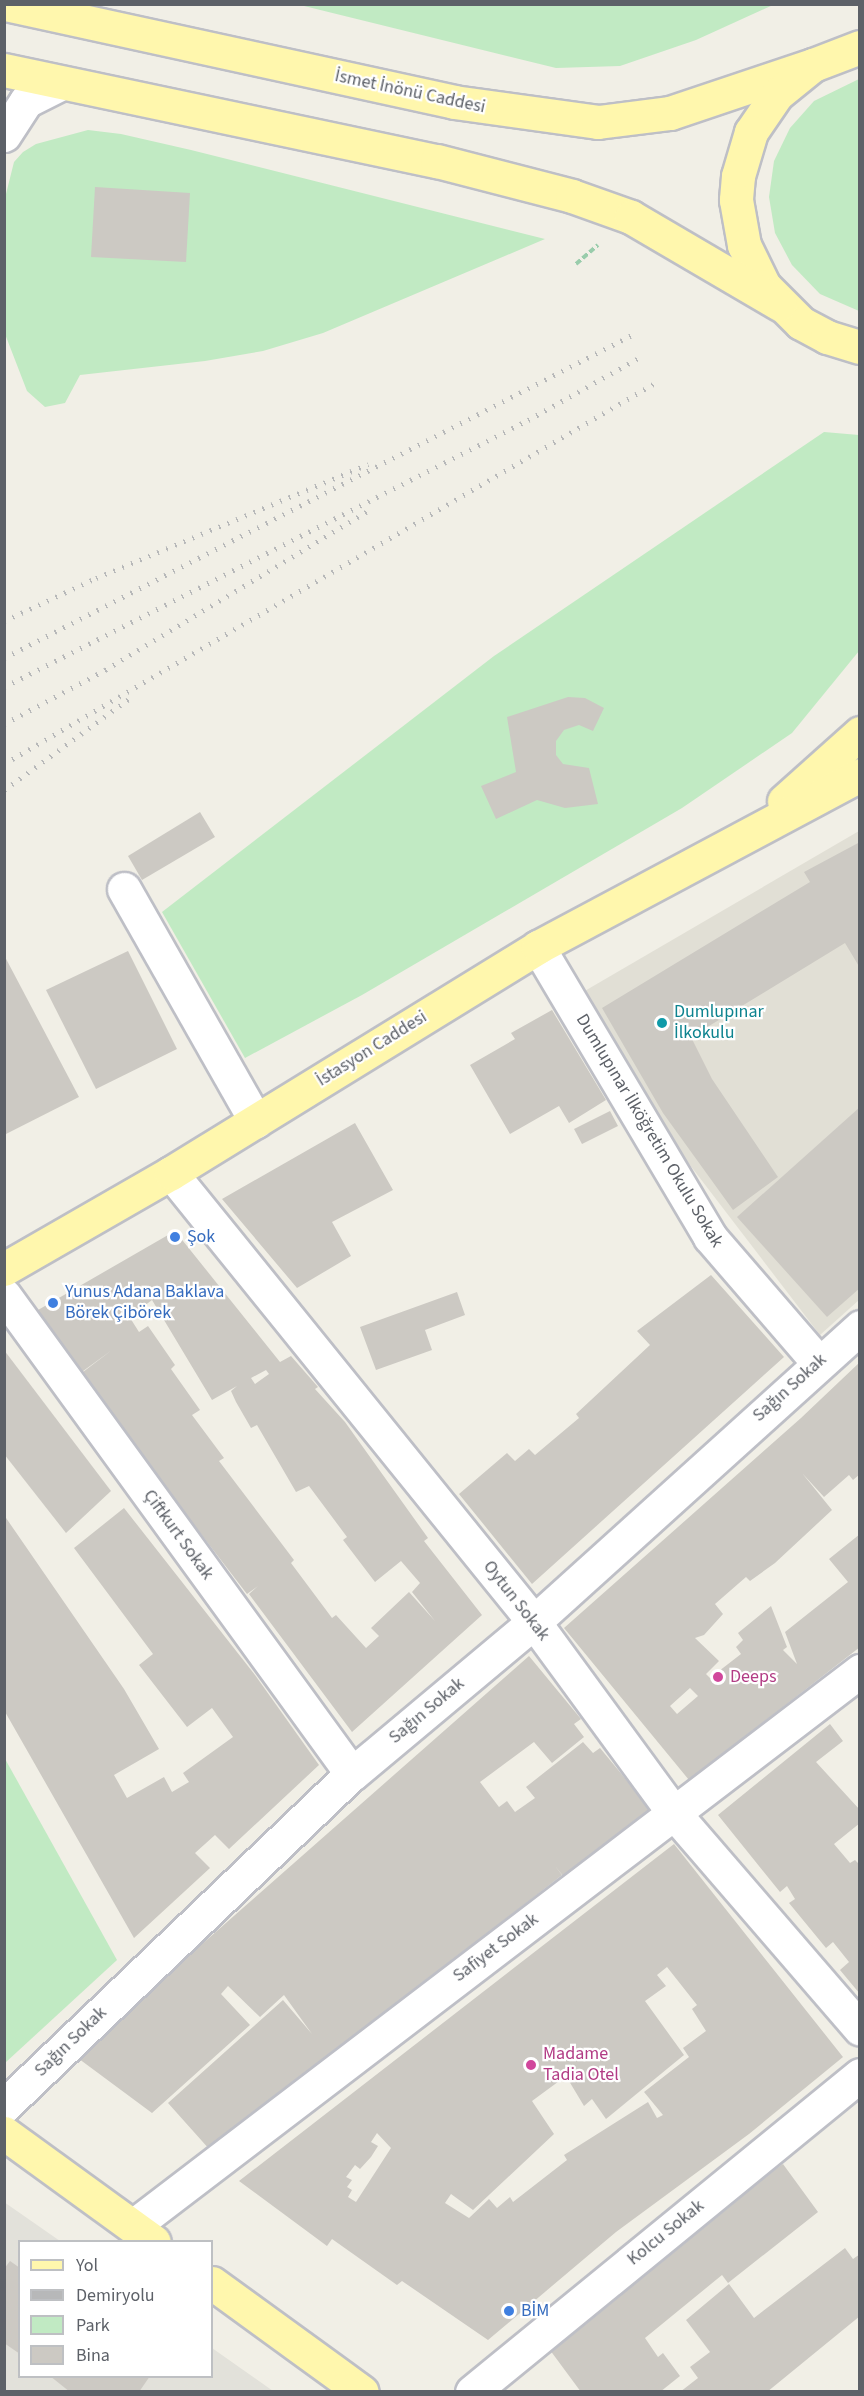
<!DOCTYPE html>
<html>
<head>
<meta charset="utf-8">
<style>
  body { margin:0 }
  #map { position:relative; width:864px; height:2396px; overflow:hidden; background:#f1efe6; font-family:"Source Sans 3",sans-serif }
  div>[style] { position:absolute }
  .industrial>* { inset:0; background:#e2e1da }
  .education>* { inset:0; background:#e1dfd5 }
  .green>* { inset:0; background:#c1eac3 }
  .building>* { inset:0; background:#ccc9c3 }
  .path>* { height:4px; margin-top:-2px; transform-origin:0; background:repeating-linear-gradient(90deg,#99ccab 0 6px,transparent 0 9px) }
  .roads { filter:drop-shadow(2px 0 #bebfc6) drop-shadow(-2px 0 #bebfc6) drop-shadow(0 2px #bebfc6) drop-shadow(0 -2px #bebfc6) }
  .minor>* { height:33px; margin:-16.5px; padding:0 16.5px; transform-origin:16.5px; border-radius:16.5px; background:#fff }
  .major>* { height:33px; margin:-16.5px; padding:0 16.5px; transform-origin:16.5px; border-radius:16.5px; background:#fff7ad }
  .rail>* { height:4.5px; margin-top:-2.25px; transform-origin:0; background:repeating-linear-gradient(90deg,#b7b8b9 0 1.5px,transparent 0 9.5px) }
  .dots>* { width:16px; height:16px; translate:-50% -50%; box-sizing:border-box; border:3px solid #fff; border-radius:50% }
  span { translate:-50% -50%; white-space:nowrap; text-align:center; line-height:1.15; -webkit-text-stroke:4.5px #fff; paint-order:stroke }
  .street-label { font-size:18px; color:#5d6168 }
  .culture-label { font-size:18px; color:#0d838f }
  .left { translate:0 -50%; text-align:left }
  .shop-label { font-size:18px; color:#366cbe }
  .hotel-label { font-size:18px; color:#b23c85 }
  .frame { position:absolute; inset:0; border:6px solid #5d6168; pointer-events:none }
  .legend { position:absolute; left:18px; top:2240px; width:195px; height:138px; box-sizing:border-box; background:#fff; border:2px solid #bec0c3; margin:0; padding:8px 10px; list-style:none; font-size:18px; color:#5d6168 }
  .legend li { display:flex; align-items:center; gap:12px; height:30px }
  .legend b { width:30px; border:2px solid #bec0c3 }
</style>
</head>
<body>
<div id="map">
  <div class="industrial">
    <div style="clip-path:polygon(4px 2202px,60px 2241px,20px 2242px,20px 2376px,212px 2376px,212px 2348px,273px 2391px,5px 2391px)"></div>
  </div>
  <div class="education">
    <div style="clip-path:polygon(859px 831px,859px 1300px,820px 1335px,670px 1139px,583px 992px)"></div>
  </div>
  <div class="green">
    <div style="clip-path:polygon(300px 5px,773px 5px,696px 40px,620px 66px,556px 68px)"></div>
    <div style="clip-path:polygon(859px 79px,859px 311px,820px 294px,792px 265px,775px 233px,769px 197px,774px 161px,790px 128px,814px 101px)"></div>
    <div style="clip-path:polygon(88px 130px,121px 134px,191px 150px,545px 239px,323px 333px,263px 351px,205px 361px,80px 375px,65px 403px,45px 407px,27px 391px,5px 334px,4px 202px,14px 162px,23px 152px,36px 144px)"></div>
    <div style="clip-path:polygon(824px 432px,859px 435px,859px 651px,792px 733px,682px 808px,362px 995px,245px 1058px,162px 912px,494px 656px)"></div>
    <div style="clip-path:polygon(4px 1757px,117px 1960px,5px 2063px,4px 2063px)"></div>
  </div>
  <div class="building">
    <div style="clip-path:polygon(95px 187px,190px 193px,186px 262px,91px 257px)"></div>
    <div style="clip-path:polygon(568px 697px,585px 698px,604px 708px,593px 731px,579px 725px,564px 730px,556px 741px,556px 755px,563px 764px,589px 768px,598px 804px,565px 808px,537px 800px,496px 819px,481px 786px,516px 772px,507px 717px)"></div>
    <div style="clip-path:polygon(200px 812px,215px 837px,142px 880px,128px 856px)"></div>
    <div style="clip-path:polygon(860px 842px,860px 968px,845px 943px,691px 1037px,712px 1079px,778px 1177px,733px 1210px,663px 1113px,602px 1008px,810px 882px,804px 872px)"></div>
    <div style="clip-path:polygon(128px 951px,177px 1049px,96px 1089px,46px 990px)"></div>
    <div style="clip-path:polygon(4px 955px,79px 1097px,4px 1135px)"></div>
    <div style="clip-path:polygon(552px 1010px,606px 1100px,569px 1123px,559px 1106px,510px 1134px,470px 1065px,515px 1039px,511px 1033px)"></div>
    <div style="clip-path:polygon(860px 1107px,860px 1288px,827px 1317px,737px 1217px)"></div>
    <div style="clip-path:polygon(610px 1111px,618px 1126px,582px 1144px,574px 1129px)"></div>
    <div style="clip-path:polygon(355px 1123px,393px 1190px,332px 1222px,351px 1256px,297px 1288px,222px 1199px)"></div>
    <div style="clip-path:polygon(evenodd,175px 1231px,280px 1362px,291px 1356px,318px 1387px,315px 1389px,345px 1422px,428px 1538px,424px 1541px,482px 1615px,352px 1732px,249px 1594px,258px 1586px,247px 1594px,79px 1375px,112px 1350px,79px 1374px,38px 1310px,175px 1231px,152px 1300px,212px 1400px,237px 1386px,231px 1391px,236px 1402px,251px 1428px,257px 1425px,296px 1492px,309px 1486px,347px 1537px,343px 1540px,375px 1582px,401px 1561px,420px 1583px,412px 1592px,435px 1621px,409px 1592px,371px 1628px,379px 1636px,366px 1648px,336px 1615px,332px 1618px,291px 1563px,294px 1560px,219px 1461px,224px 1458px,192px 1415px,200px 1410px,171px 1369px,175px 1365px,148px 1326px,139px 1332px,127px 1313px,133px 1308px,136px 1312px,152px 1300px,175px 1231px,266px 1370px,269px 1374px,255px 1384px,251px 1378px,266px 1370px)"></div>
    <div style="clip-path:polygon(711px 1275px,784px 1357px,532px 1584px,459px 1494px,507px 1453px,515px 1461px,529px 1449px,535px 1455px,579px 1418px,576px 1414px,650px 1345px,637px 1331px)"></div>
    <div style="clip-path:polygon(457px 1292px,465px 1315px,425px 1330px,432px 1350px,376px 1370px,360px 1327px)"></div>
    <div style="clip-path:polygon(4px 1350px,111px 1491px,66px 1533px,4px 1454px)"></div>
    <div style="clip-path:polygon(evenodd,860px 1362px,860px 1474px,853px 1480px,849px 1475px,824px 1497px,802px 1473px,832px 1510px,775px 1563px,750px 1581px,746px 1577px,715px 1604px,723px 1614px,704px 1635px,695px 1638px,719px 1661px,706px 1674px,710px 1678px,741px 1654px,736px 1647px,743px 1640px,738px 1633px,771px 1606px,787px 1647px,783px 1650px,797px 1664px,785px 1632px,848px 1582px,829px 1559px,860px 1534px,860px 1647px,689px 1780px,564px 1628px,801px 1418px,860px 1362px,690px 1688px,698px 1696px,677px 1714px,670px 1706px,690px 1688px)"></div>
    <div style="clip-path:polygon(124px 1508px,255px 1675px,319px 1765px,229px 1849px,215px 1835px,195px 1853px,210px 1868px,134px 1938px,4px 1710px,4px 1515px,124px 1689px,159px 1749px,114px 1775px,127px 1798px,164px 1777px,172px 1792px,189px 1782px,183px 1773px,233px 1737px,212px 1708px,187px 1727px,139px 1665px,153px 1654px,74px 1548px)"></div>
    <div style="clip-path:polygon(529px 1656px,581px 1719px,574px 1724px,584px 1737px,552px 1763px,534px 1742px,480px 1782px,499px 1807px,507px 1801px,515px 1812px,535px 1798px,526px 1787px,583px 1742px,593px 1753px,600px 1748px,652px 1811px,564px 1877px,555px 1866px,562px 1875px,210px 2150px,168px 2103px,283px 2000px,312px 2034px,284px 1995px,260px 2017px,228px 1986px,221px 1994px,250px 2025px,152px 2113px,67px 2050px,186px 1945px,193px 1952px)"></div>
    <div style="clip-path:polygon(830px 1724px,843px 1741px,816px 1762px,860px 1810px,860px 1823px,834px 1844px,850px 1863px,855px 1860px,860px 1865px,860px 1994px,840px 1970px,849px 1962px,833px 1942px,826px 1948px,789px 1903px,795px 1899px,787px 1886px,780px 1892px,718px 1815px)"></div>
    <div style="clip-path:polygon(evenodd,674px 1844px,843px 2057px,749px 2134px,616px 2232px,488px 2340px,402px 2281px,397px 2285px,332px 2239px,327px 2246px,239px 2181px,674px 1844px,667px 1967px,697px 2005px,692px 2009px,706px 2031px,683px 2048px,689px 2057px,644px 2092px,663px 2115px,657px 2118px,648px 2102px,564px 2155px,567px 2160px,513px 2202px,510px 2197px,497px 2208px,489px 2199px,469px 2218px,445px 2203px,451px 2194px,473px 2210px,554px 2134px,532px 2101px,566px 2076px,584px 2106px,592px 2099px,606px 2119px,684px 2055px,645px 2001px,666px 1986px,657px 1975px,667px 1967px,674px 1844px,377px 2133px,391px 2148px,356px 2202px,348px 2197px,352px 2190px,347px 2187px,352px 2180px,346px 2177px,355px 2165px,360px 2169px,371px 2157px,378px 2146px,371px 2142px,377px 2133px)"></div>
    <div style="clip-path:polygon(783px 2164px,818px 2212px,728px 2283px,722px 2275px,645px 2338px,658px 2357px,663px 2353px,680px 2376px,660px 2392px,581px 2392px,547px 2346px,613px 2293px,617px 2298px,739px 2199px,737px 2196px)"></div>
    <div style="clip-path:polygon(845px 2248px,853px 2259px,860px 2254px,860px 2316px,767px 2392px,680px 2392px,698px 2378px,690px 2367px,710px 2352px,686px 2320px,729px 2284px,754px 2318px)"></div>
    <div style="clip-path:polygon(10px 2261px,20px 2268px,20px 2354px,4px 2343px,4px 2269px)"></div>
    <div style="clip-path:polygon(50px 2376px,150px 2376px,139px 2392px,70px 2392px)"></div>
  </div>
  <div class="path">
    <div style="left:576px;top:264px;width:29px;rotate:-41deg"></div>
  </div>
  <div class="roads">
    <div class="minor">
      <div style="left:4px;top:135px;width:40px;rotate:-57.1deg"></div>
      <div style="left:26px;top:101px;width:40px;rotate:-26.6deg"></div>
      <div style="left:124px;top:889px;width:267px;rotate:60.4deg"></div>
      <div style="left:538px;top:947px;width:337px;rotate:59.3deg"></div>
      <div style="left:710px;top:1237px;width:165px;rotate:49.2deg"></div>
      <div style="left:171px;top:1173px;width:577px;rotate:51.05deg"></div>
      <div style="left:534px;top:1622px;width:235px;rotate:53.8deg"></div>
      <div style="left:673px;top:1812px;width:286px;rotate:49.2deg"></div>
      <div style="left:4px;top:1295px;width:592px;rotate:54deg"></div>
      <div style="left:4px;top:2106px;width:481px;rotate:-43.7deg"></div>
      <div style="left:352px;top:1774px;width:237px;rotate:-39.9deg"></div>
      <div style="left:534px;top:1622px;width:440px;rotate:-42.1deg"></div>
      <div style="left:133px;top:2226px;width:915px;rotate:-37.36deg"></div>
      <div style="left:472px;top:2392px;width:501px;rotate:-39.25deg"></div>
    </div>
    <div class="major">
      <div style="left:5px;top:4px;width:460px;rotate:12.3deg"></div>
      <div style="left:454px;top:102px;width:145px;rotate:7.9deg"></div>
      <div style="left:598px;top:122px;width:73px;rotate:-7.1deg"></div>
      <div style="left:670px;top:113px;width:151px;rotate:-18.6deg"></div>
      <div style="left:860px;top:47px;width:50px;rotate:159deg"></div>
      <div style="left:813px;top:65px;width:46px;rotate:141.1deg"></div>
      <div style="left:777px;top:94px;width:46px;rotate:124.4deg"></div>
      <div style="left:751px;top:132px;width:46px;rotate:106.5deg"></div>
      <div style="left:738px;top:176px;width:24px;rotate:95deg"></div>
      <div style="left:736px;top:200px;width:46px;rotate:79.9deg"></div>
      <div style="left:744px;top:245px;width:46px;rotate:64deg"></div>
      <div style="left:764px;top:286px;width:52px;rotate:45deg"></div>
      <div style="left:801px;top:323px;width:30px;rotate:28deg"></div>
      <div style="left:827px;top:337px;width:34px;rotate:17deg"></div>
      <div style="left:4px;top:70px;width:442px;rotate:11.9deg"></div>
      <div style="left:437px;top:161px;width:139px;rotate:14.5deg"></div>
      <div style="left:572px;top:196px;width:63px;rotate:19.6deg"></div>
      <div style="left:631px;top:217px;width:172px;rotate:30.4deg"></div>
      <div style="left:784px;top:801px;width:102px;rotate:-41.8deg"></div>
      <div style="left:4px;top:1269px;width:193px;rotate:-29.9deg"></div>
      <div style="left:171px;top:1173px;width:431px;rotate:-31.6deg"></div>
      <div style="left:538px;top:947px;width:365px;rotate:-28.1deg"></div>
      <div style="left:4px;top:2133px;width:185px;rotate:36deg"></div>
      <div style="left:212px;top:2283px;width:185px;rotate:36deg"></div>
    </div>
  </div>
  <div class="rail">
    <div style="left:4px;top:621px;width:102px;rotate:-25.1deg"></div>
    <div style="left:96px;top:578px;width:295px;rotate:-22.7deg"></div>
    <div style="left:4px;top:658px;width:706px;rotate:-27.22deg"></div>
    <div style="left:4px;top:687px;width:588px;rotate:-27deg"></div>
    <div style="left:528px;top:420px;width:131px;rotate:-29.3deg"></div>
    <div style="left:4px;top:724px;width:115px;rotate:-28.1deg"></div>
    <div style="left:105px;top:670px;width:309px;rotate:-31.2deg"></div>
    <div style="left:4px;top:764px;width:754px;rotate:-30.34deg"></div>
    <div style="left:4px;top:790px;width:156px;rotate:-36.1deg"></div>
  </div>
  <div class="dots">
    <div style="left:662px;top:1023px;background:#0f9aa8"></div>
    <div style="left:175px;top:1237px;background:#3f7fe0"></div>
    <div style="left:53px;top:1303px;background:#3f7fe0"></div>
    <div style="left:718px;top:1677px;background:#d1479c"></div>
    <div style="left:531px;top:2065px;background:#d1479c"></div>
    <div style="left:509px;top:2311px;background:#3f7fe0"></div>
  </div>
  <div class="street-label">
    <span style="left:410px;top:92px;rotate:12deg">İsmet İnönü Caddesi</span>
    <span style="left:372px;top:1049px;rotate:-32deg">İstasyon Caddesi</span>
    <span style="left:649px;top:1131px;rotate:59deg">Dumlupınar İlköğretim Okulu Sokak</span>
    <span style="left:790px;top:1388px;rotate:-42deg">Sağın Sokak</span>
    <span style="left:178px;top:1535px;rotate:54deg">Çiftkurt Sokak</span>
    <span style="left:516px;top:1601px;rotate:52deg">Oytun Sokak</span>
    <span style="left:427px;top:1711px;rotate:-40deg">Sağın Sokak</span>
    <span style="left:496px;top:1948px;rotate:-37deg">Safiyet Sokak</span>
    <span style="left:71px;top:2042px;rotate:-44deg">Sağın Sokak</span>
    <span style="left:666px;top:2233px;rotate:-39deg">Kolcu Sokak</span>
  </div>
  <div class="culture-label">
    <span class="left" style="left:674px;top:1023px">Dumlupınar<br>İlkokulu</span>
  </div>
  <div class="shop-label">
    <span class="left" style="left:187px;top:1237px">Şok</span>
    <span class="left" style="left:65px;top:1303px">Yunus Adana Baklava<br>Börek Çibörek</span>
    <span class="left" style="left:521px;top:2311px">BİM</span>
  </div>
  <div class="hotel-label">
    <span class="left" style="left:730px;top:1677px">Deeps</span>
    <span class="left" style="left:543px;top:2065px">Madame<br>Tadia Otel</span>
  </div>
  <div class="frame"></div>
  <ul class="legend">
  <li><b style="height:8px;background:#fff7ad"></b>Yol</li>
  <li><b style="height:8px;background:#b7b8b9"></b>Demiryolu</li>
  <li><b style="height:16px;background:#c1eac3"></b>Park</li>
  <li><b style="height:16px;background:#ccc9c3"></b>Bina</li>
  </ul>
</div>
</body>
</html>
